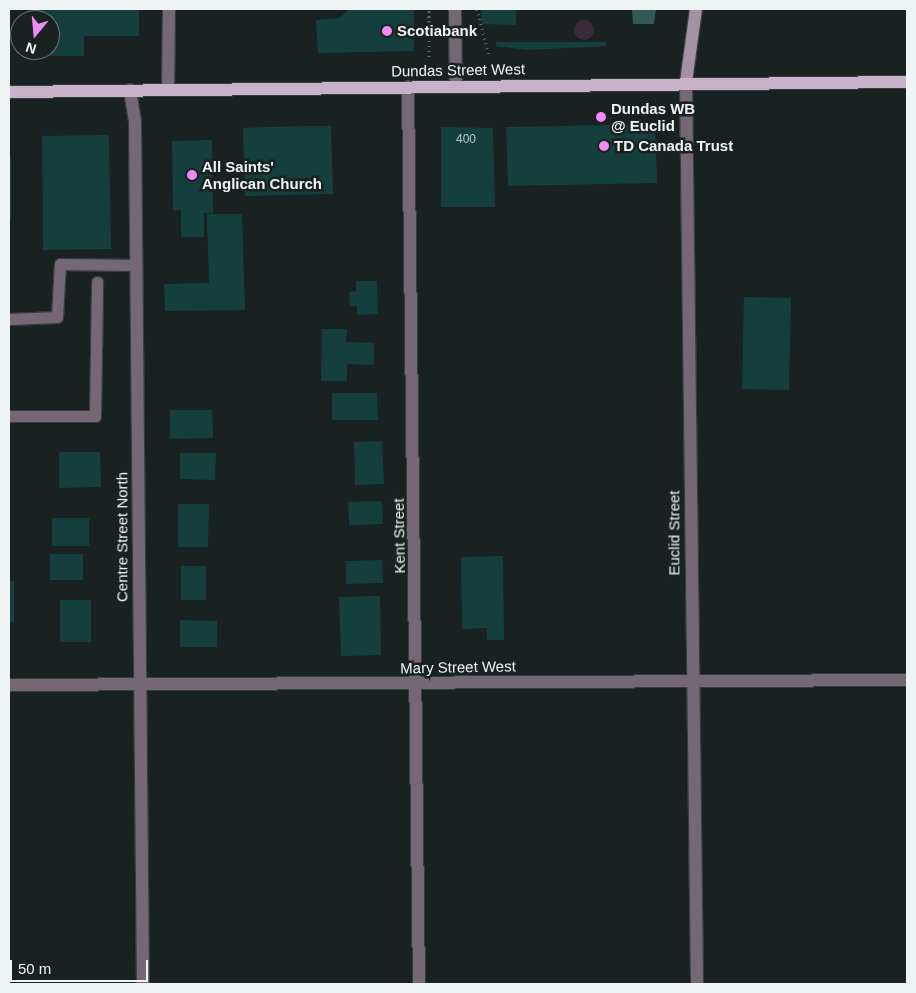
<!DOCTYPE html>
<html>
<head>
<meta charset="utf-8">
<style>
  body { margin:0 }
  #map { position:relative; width:916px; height:993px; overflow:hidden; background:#192221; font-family:Arial,sans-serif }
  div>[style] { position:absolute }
  .green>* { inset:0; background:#3b2a3b }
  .round { border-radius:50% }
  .water>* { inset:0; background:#315a57 }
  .building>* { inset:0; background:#153f3d }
  .path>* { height:3px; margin-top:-1.5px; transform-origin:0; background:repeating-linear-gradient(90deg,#5f6766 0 1px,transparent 0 5px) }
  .roads { filter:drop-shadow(1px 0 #373f3e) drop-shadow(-1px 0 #373f3e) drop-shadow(0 1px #373f3e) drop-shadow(0 -1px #373f3e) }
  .service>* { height:11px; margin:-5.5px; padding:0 5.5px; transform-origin:5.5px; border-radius:5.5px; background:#736873 }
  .minor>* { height:12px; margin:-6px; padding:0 6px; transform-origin:6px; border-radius:6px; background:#736873 }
  .secondary>* { height:12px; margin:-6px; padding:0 6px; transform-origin:6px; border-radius:6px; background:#a392a3 }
  .primary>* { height:12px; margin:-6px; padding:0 6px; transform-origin:6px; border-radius:6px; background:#c8b2c9 }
  .dots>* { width:14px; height:14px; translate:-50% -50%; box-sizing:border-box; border:2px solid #192221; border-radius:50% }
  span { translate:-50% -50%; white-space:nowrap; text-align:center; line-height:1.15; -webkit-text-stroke:5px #192221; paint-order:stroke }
  .number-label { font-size:12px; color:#b7c7c6 }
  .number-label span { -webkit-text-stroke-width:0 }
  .poi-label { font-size:15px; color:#edf4f3; font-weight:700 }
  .left { translate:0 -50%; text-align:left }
  .street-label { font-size:15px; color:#edf4f3 }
  .frame { position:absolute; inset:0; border:10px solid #edf4f3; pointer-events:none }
  .north { position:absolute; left:10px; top:10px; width:50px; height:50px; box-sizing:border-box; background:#192221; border:1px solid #6e7675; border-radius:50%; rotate:197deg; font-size:14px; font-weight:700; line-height:20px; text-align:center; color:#edf4f3 }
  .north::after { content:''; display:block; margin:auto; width:18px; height:22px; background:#f08bf6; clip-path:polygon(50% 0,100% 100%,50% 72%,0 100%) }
  .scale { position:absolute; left:10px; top:960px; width:138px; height:22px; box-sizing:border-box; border:2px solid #edf4f3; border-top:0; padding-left:6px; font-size:15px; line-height:18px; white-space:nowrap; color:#edf4f3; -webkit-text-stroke:4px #192221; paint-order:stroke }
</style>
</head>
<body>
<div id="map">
  <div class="green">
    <div class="round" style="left:574px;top:20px;width:20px;height:20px"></div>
  </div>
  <div class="water">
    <div style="clip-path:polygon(632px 9px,656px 9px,654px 24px,633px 24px)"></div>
  </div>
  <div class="building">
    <div style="clip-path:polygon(35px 9px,139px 9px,139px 36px,84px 36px,84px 56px,35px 56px,35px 50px,50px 50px,50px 20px,35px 20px)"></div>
    <div style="clip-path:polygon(349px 9px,414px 9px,414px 51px,318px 53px,316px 20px,339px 18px)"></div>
    <div style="clip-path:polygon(481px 9px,516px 9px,516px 25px,482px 24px)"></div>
    <div style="clip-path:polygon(496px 42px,607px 42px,606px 46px,528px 50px,496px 46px)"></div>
    <div style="clip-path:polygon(655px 124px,657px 183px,508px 186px,506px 127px)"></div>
    <div style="clip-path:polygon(301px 126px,331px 126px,333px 194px,245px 196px,243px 128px)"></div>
    <div style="clip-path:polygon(441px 127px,493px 128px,495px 207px,441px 207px)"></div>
    <div style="clip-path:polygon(109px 135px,111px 249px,43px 250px,42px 136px)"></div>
    <div style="clip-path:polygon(212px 140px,213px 213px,204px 213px,204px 237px,181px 237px,181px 210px,173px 210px,172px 141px)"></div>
    <div style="clip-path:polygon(9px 156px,11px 156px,11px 220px,9px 220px)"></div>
    <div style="clip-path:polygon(207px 214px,242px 214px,245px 310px,165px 311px,164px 284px,209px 283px)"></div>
    <div style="clip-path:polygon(356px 281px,377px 281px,378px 314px,357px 315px,357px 306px,350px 306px,349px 292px,356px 291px)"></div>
    <div style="clip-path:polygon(744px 297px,791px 298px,789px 390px,742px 389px)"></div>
    <div style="clip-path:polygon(322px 329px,347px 329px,346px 342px,374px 343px,374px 365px,347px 364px,347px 381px,321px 381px)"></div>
    <div style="clip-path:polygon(332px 393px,377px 393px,378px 420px,332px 420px)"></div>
    <div style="clip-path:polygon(170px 410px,212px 410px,213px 438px,170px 439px)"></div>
    <div style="clip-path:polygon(382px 441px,384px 484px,355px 485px,354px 442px)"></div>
    <div style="clip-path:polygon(59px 452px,100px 452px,101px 487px,59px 488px)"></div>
    <div style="clip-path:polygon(180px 453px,216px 453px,215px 480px,180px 479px)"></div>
    <div style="clip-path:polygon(382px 501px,383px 524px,349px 525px,348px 502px)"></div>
    <div style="clip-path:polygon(178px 504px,209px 504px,208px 547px,178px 547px)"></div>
    <div style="clip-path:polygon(52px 518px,89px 518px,89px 546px,52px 546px)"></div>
    <div style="clip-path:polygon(50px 554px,83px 554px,83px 580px,50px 580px)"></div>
    <div style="clip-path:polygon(503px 556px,504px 640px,487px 640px,487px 628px,462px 629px,461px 557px)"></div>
    <div style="clip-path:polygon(382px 560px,383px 583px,346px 584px,346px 561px)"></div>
    <div style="clip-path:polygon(181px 566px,206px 566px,206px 600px,181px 600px)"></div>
    <div style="clip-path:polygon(9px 581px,14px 581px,14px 622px,9px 622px)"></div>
    <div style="clip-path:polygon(380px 596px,381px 655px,341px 656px,339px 597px)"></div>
    <div style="clip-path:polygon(60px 600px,91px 600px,91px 642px,60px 642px)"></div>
    <div style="clip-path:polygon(180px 620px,217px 621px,217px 647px,180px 647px)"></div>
  </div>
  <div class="path">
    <div style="left:477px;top:9px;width:49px;rotate:75.7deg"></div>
    <div style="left:429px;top:57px;width:48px;rotate:-90deg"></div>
  </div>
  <div class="roads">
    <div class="service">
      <div style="left:9px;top:319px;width:48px;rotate:-2.4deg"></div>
      <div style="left:57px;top:317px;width:53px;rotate:-86.8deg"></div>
      <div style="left:60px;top:264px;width:75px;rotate:0.8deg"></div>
      <div style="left:9px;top:416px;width:86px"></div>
      <div style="left:95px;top:416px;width:134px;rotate:-89.1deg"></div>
    </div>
    <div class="minor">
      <div style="left:455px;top:9px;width:77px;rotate:89.3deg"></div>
      <div style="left:686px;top:82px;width:902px;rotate:89.3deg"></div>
      <div style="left:408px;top:87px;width:897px;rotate:89.3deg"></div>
      <div style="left:130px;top:90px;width:31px;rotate:81deg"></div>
      <div style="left:135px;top:121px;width:863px;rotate:89.47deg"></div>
      <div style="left:168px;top:90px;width:81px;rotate:-89.3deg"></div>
      <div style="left:9px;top:685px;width:898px;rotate:-0.32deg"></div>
    </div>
    <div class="secondary">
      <div style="left:686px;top:82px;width:74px;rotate:-82.2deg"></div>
    </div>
    <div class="primary">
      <div style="left:9px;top:92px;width:898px;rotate:-0.64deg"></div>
    </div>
  </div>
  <div class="dots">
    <div style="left:387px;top:31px;background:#f08bf6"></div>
    <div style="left:601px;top:117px;background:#f08bf6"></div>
    <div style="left:604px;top:146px;background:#f08bf6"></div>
    <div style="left:192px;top:175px;background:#f08bf6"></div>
  </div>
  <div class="number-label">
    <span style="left:466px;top:140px">400</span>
  </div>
  <div class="poi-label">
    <span class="left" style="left:397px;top:31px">Scotiabank</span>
    <span class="left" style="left:611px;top:117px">Dundas WB<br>@ Euclid</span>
    <span class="left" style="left:614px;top:146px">TD Canada Trust</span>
    <span class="left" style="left:202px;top:175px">All Saints'<br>Anglican Church</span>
  </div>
  <div class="street-label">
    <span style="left:458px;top:70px;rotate:-1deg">Dundas Street West</span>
    <span style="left:674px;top:533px;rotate:-90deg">Euclid Street</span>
    <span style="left:399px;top:536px;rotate:-91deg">Kent Street</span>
    <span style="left:122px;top:537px;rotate:-90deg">Centre Street North</span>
    <span style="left:458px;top:667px;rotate:-1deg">Mary Street West</span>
  </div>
  <div class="frame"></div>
  <div class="north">N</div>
  <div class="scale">50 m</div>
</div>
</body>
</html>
